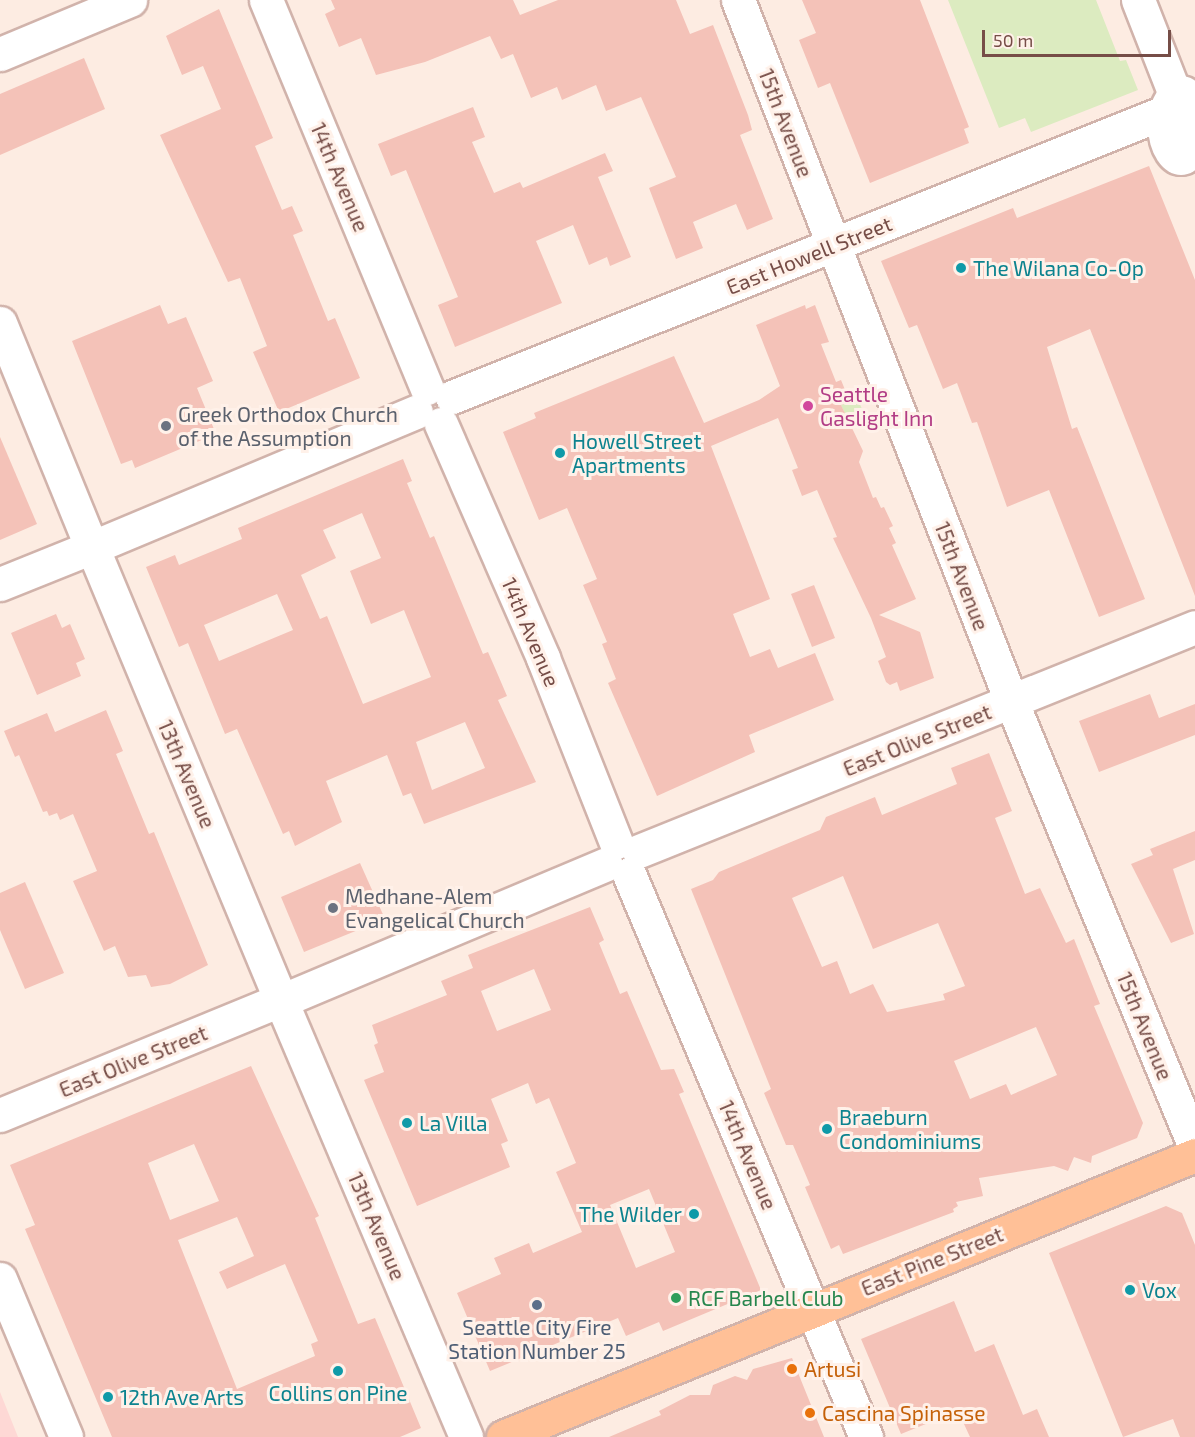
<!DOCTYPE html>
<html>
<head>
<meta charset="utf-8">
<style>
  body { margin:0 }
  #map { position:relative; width:1195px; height:1437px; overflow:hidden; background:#fdece2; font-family:"Exo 2",sans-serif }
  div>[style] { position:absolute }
  .commercial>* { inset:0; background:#fed8d5 }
  .green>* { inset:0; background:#dcebc0 }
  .building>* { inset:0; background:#f4c2b8 }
  .roads { filter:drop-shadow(2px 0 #d1b3ab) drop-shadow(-2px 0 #d1b3ab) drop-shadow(0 2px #d1b3ab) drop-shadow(0 -2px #d1b3ab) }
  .minor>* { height:33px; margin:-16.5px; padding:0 16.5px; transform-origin:16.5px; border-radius:16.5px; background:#fff }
  .minor>.ring { margin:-16.5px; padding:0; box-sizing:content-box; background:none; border:33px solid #fff; border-radius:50% }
  .major>* { height:33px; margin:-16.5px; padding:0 16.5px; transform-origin:16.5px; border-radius:16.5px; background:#ffc097 }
  .dots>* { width:16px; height:16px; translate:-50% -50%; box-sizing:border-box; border:3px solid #fff1e9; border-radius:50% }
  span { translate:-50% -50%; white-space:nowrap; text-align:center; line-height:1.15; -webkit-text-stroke:6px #fff1e9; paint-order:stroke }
  .street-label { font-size:21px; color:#764d47 }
  .culture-label { font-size:21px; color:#0d838f }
  .left { translate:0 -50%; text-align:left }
  .right { translate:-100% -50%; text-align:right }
  .hotel-label { font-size:21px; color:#b23c85 }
  .worship-label { font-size:21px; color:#5b616d }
  .leisure-label { font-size:21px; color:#27864d }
  .service-label { font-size:21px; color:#4e5e75 }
  .food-label { font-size:21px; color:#c56008 }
  .scale { position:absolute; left:982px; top:30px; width:189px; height:27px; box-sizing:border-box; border:3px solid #764d47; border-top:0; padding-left:8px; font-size:18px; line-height:21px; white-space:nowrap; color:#764d47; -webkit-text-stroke:4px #fff1e9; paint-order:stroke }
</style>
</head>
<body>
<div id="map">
  <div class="commercial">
    <div style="clip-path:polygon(0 1392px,18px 1437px,0 1437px)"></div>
  </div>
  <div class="green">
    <div style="clip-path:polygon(948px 0,1096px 0,1120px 61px,1126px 60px,1138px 90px,1031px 132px,1025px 118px,999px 128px)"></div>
    <div style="clip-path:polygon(856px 394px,867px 422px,843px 431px,848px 421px,841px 405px)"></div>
  </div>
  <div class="building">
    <div style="clip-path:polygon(331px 0,513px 0,520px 15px,558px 0,676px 0,690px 34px,713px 25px,748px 115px,752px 130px,740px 135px,773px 219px,747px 230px,736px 204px,693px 222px,703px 248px,676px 259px,649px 188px,676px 177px,641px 97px,606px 111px,596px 85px,562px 100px,557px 87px,531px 98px,513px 54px,501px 59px,490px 36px,425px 62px,376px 75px,361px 38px,339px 47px,325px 14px,335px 9px)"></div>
    <div style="clip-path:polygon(802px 0,920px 0,969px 127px,964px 129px,969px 143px,870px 183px,830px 83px,818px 88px,799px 40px,816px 33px)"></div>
    <div style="clip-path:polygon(219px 9px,273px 138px,255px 146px,282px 210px,292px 206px,303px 231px,293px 235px,328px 321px,335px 318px,360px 378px,279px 412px,253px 352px,267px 346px,240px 278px,228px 282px,160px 135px,221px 109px,203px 66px,182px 75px,166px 36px)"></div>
    <div style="clip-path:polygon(84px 58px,105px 109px,0 155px,0 94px)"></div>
    <div style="clip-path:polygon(473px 107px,485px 137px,472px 142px,494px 193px,520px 182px,523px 188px,605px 153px,613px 171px,598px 177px,631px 257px,610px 266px,607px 257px,589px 265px,573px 225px,536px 241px,562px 303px,455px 347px,438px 305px,458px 297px,406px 170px,391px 176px,378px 144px)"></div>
    <div style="clip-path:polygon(1149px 166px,1195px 280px,1195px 596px,1090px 329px,1047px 347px,1072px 429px,1077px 427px,1145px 599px,1099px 617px,1049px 490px,1007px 507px,977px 422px,972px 423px,957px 383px,943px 389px,917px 325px,909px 328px,881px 261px,1013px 208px,1017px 218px)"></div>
    <div style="clip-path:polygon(160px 305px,168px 324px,186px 317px,213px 381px,197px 388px,216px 434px,135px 468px,132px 460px,121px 464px,72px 341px)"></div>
    <div style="clip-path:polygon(805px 305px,806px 309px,815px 305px,829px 342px,821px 344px,836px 382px,841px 380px,850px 402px,841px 405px,863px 451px,859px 462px,873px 498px,876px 497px,881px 508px,884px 507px,893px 526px,889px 528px,896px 543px,892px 545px,916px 599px,879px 615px,920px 632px,934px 678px,900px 691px,897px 682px,890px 685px,886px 682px,878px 661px,886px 657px,871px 618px,833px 538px,837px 537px,817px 490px,802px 496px,792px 470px,798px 468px,778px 418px,711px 446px,770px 599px,733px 614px,750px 657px,770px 649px,778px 668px,815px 653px,834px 700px,749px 735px,755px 752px,657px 796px,608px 683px,616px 679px,602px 644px,607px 642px,583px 585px,597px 579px,567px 508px,539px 520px,503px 432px,536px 418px,534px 413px,674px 356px,704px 423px,759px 400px,780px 386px,756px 325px)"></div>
    <div style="clip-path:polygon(0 437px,37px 524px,0 540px)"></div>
    <div style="clip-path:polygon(evenodd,403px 459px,412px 481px,407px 483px,430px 538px,434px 536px,483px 654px,488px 652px,495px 668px,507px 696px,498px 700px,536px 782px,424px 824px,411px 793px,403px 796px,387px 755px,326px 781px,342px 822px,295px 846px,289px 831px,283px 834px,237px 729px,225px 734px,188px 643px,179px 647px,146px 567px,175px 555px,179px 565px,242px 539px,238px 528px,403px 459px,362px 513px,381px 558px,350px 571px,371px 624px,404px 610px,431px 677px,363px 704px,327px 616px,320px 619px,301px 575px,336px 558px,323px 530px,362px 513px,403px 459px,277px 594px,293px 630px,219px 661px,204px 625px,277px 594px,403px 459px,465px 722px,485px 768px,432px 790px,416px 742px,465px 722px)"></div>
    <div style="clip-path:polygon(814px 585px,835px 638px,812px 647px,791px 594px)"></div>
    <div style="clip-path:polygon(56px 614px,62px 628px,70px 624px,85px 659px,76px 663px,81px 676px,37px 695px,11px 633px)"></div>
    <div style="clip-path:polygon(1150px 694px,1159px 718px,1195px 704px,1195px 735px,1099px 772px,1079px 721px)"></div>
    <div style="clip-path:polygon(106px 710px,123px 751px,116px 754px,149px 834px,154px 832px,208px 965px,170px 984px,151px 987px,146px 975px,128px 977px,115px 946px,104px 951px,73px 881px,97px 871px,73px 814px,60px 820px,57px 813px,49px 816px,47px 811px,43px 812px,19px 755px,15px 757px,4px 731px,47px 713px,55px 732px)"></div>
    <div style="clip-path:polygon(evenodd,989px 753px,1012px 811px,995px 818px,1025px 894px,1040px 888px,1066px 943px,1074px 939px,1100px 1004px,1094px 1006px,1143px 1123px,1137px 1138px,1092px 1156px,1091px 1163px,1074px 1157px,1068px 1171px,1054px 1166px,979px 1178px,983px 1196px,956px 1202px,958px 1206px,953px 1209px,954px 1212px,843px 1254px,839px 1245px,831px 1249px,805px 1187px,810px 1185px,793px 1145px,786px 1145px,764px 1093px,771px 1089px,691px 889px,713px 880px,719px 872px,820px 830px,826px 817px,875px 797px,882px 815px,957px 784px,951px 768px,989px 753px,843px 876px,873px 949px,938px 923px,965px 986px,943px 994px,945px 1000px,887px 1012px,873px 984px,850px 994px,837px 961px,822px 967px,792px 898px,843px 876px,989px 753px,1036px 1027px,1057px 1075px,1011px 1095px,1006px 1084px,970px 1099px,954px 1061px,1036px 1027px)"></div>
    <div style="clip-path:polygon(1195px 831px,1195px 860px,1173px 869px,1194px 934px,1171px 943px,1131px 864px,1153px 855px,1150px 849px)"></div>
    <div style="clip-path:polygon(360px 863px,385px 919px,304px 952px,281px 897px)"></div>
    <div style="clip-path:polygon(25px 882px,64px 973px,25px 989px,0 930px,0 893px)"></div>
    <div style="clip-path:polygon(evenodd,590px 907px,604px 940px,599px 943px,620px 994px,627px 991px,661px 1070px,674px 1069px,684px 1092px,679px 1094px,761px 1290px,663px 1331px,659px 1322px,626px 1336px,618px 1318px,490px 1371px,457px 1293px,501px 1274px,494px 1258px,529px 1243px,533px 1253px,582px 1232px,556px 1172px,576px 1163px,549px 1098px,536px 1104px,528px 1083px,491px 1099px,508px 1141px,501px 1144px,510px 1167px,417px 1206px,364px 1080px,384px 1072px,374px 1045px,378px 1043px,372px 1025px,447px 995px,441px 981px,473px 968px,468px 955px,590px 907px,534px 969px,551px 1010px,497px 1031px,481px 991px,534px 969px,590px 907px,649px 1189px,675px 1252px,636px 1268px,610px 1205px,649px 1189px)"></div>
    <div style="clip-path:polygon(evenodd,251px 1066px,319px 1216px,315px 1218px,358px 1324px,375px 1318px,421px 1428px,400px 1437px,112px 1437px,25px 1229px,35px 1225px,10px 1165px,251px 1066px,194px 1144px,219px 1201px,170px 1220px,148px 1163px,194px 1144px,251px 1066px,237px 1217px,254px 1256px,219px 1272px,227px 1289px,285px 1264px,318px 1341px,311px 1344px,315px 1356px,237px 1389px,178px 1240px,237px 1217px)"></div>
    <div style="clip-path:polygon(1166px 1206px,1182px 1213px,1195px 1245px,1195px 1437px,1180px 1437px,1173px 1419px,1123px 1437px,1049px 1253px)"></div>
    <div style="clip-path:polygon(954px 1301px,975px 1352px,994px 1344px,1023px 1415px,1037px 1409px,1049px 1437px,970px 1437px,958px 1411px,901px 1434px,861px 1339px)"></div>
    <div style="clip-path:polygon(792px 1358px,824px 1437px,609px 1437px,661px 1415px,659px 1411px,690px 1395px,710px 1395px,713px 1385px,735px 1376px,747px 1380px,753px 1369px)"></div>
  </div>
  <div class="roads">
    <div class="minor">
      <div style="left:266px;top:0;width:420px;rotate:67.5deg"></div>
      <div style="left:738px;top:0;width:755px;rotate:68.71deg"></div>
      <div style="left:1012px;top:703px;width:481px;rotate:67.6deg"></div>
      <div style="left:1138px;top:0;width:99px;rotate:68.6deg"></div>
      <div style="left:0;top:54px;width:141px;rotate:-22.6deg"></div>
      <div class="ring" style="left:1164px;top:92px;width:-3px;height:-3px"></div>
      <div style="left:0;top:323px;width:228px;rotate:67.8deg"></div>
      <div style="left:452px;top:397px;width:768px;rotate:-21.79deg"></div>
      <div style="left:441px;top:424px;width:255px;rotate:66.4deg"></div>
      <div style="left:543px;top:658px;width:198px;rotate:68.4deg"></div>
      <div style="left:105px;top:542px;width:337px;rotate:-22.7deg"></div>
      <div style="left:98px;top:561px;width:461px;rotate:67.4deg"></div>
      <div style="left:0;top:584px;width:83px;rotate:-21.9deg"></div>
      <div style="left:639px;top:851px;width:599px;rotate:-21.94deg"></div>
      <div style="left:629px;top:874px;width:611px;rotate:67.17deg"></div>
      <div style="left:295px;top:995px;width:337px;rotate:-22.8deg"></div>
      <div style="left:287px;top:1015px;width:458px;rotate:67deg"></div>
      <div style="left:0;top:1115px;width:287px;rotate:-22.3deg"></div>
      <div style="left:0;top:1279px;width:171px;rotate:67.3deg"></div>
    </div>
    <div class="major">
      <div style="left:503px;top:1437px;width:747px;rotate:-22.17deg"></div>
    </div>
  </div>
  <div class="dots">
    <div style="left:961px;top:268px;background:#0f9aa8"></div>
    <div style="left:808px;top:406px;background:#d1479c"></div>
    <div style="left:166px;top:426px;background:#6b7280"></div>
    <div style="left:560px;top:453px;background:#0f9aa8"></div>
    <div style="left:333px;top:908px;background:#6b7280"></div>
    <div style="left:407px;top:1123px;background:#0f9aa8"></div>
    <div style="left:827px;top:1129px;background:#0f9aa8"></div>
    <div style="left:694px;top:1214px;background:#0f9aa8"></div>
    <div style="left:1130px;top:1290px;background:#0f9aa8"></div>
    <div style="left:676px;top:1298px;background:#2e9e5b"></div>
    <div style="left:537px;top:1305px;background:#5c6f8a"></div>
    <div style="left:792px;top:1369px;background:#e8710a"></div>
    <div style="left:338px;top:1371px;background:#0f9aa8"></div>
    <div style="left:108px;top:1397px;background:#0f9aa8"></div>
    <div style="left:810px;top:1413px;background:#e8710a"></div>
  </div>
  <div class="street-label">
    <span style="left:786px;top:123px;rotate:69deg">15th Avenue</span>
    <span style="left:340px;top:177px;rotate:67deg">14th Avenue</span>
    <span style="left:809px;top:255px;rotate:-22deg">East Howell Street</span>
    <span style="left:962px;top:576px;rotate:69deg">15th Avenue</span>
    <span style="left:531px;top:632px;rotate:67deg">14th Avenue</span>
    <span style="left:917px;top:740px;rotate:-22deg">East Olive Street</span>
    <span style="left:187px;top:774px;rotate:67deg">13th Avenue</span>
    <span style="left:1145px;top:1026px;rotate:68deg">15th Avenue</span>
    <span style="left:133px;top:1061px;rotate:-22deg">East Olive Street</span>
    <span style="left:748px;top:1155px;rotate:67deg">14th Avenue</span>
    <span style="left:377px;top:1226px;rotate:67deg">13th Avenue</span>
    <span style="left:932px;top:1261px;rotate:-22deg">East Pine Street</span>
  </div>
  <div class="culture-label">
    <span class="left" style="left:973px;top:268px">The Wilana Co-Op</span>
    <span class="left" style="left:572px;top:453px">Howell Street<br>Apartments</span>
    <span class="left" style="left:839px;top:1129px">Braeburn<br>Condominiums</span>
    <span class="left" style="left:419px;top:1123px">La Villa</span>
    <span class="right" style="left:682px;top:1214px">The Wilder</span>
    <span class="left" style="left:1142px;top:1290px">Vox</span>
    <span style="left:338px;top:1393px">Collins on Pine</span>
    <span class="left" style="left:120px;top:1397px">12th Ave Arts</span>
  </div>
  <div class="hotel-label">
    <span class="left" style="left:820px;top:406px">Seattle<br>Gaslight Inn</span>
  </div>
  <div class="worship-label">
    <span class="left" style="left:178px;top:426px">Greek Orthodox Church<br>of the Assumption</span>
    <span class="left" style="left:345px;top:908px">Medhane-Alem<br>Evangelical Church</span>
  </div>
  <div class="leisure-label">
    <span class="left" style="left:688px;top:1298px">RCF Barbell Club</span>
  </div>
  <div class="service-label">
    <span style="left:537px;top:1339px">Seattle City Fire<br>Station Number 25</span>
  </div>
  <div class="food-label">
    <span class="left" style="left:804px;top:1369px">Artusi</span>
    <span class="left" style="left:822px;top:1413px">Cascina Spinasse</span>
  </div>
  <div class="scale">50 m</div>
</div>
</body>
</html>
